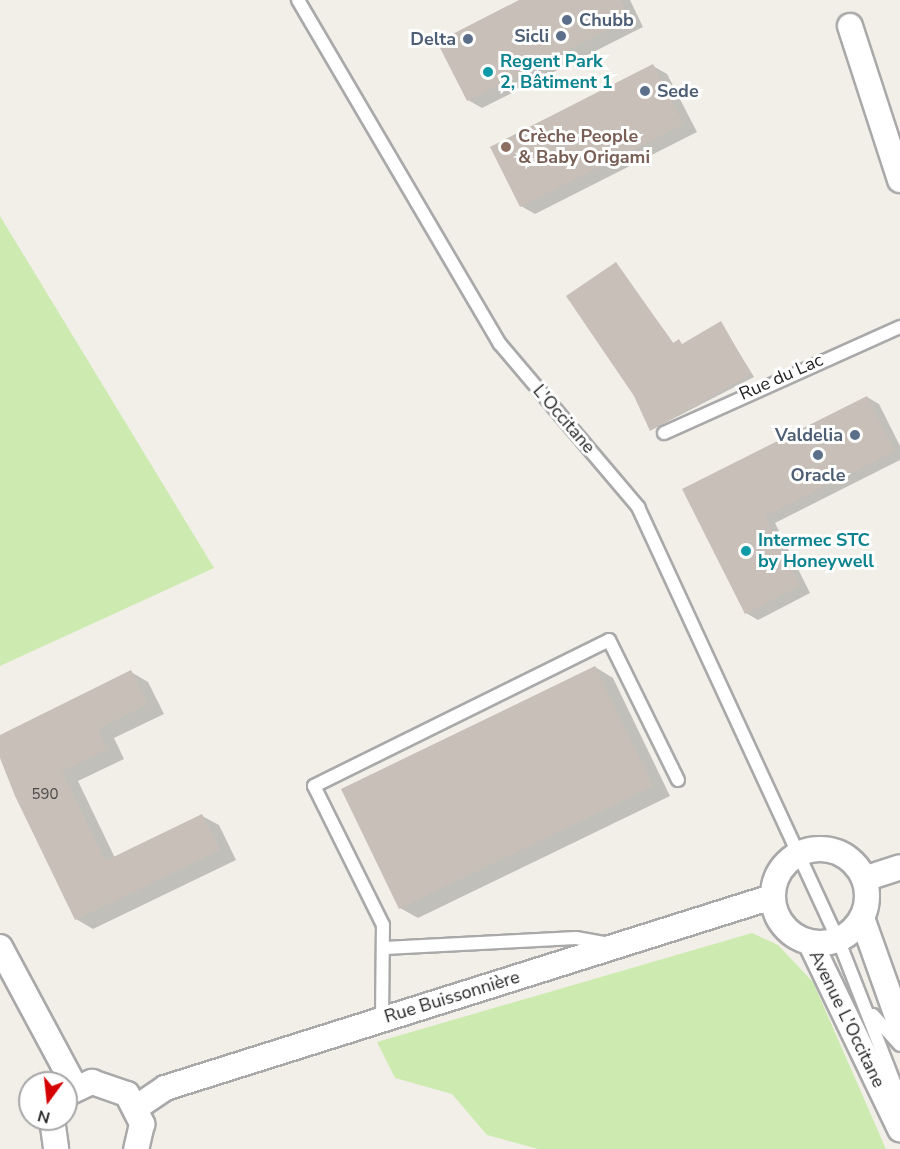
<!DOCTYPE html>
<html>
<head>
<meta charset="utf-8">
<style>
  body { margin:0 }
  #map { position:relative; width:900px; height:1149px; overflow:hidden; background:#f2efe9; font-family:"Nunito Sans",sans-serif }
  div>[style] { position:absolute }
  .grass>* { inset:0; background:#cdebb0 }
  .shadow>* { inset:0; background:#0003 }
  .building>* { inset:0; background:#c7bfb8 }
  .roads { filter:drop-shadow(2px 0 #a9a9a9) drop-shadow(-2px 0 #a9a9a9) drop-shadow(0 2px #a9a9a9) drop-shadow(0 -2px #a9a9a9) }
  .lane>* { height:12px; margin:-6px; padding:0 6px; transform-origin:6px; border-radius:6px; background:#fff }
  .street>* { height:24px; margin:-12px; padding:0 12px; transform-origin:12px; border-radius:12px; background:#fff }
  .street>.ring { margin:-12px; padding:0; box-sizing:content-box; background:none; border:24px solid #fff; border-radius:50% }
  .dots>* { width:16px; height:16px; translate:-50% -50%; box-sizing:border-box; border:3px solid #fff; border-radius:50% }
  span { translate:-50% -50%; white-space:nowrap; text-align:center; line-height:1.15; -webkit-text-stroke:6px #fff; paint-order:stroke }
  .number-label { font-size:15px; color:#4b4948 }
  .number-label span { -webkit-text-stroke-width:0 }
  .service-label { font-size:18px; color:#4e5e75; font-weight:700 }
  .left { translate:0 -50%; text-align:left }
  .right { translate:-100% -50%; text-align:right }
  .culture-label { font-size:18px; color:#0d838f; font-weight:700 }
  .education-label { font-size:18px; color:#785e54; font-weight:700 }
  .street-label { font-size:18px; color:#222 }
  .north { position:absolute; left:18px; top:1071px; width:60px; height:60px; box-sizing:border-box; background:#fff; border:2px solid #a7a7a7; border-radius:50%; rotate:195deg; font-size:16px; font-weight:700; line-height:24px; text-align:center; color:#222 }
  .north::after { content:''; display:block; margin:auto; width:21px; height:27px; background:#d40000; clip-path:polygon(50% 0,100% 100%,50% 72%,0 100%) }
</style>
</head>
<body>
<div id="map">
  <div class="grass">
    <div style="clip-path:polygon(0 216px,214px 568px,0 666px)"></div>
    <div style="clip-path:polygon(752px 933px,778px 945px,813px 982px,886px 1149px,538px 1149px,487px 1135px,452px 1094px,395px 1078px,377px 1042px)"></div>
  </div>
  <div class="shadow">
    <div style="clip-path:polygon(523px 0,630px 0,643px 27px,482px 108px,468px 100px)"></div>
    <div style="clip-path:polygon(653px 66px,667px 74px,697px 132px,535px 214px,521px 206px)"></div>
    <div style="clip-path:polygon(616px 264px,674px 344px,684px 344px,721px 323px,754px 377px,651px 430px)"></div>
    <div style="clip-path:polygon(867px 397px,879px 404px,900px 446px,900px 460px,775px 523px,810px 593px,758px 620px,746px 613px,684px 490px)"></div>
    <div style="clip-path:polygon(595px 667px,613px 678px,670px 796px,418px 918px,400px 908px)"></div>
    <div style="clip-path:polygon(131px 672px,148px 682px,164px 714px,114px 738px,124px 759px,78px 781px,115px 858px,202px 816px,219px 825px,236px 860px,93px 929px,76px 919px,0 752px,0 736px)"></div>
  </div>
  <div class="building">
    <div style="clip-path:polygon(519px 0,621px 0,630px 19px,467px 101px,437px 42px)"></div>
    <div style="clip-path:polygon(653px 64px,684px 124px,520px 207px,490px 147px)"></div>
    <div style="clip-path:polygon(616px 262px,673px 343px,679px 339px,682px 344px,721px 321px,751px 374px,650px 431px,634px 396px,566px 296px)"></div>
    <div style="clip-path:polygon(867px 396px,895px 451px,765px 516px,800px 586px,745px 614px,682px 489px)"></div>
    <div style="clip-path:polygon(595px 666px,653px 786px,399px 909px,341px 789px)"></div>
    <div style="clip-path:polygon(131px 670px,148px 704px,98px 729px,108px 749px,62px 771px,105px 861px,202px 814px,220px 850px,75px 920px,15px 796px,0 758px,0 735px)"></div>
  </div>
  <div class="roads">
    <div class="lane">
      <div style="left:298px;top:0;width:399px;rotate:59.6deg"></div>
      <div style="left:500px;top:344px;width:214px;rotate:49.7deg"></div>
      <div style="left:638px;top:507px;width:476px;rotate:65.2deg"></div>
      <div style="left:838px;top:939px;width:170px;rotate:68.6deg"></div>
      <div style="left:664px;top:433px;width:259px;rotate:-24.2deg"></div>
      <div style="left:385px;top:948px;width:191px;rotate:-3deg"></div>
      <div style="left:576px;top:938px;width:34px;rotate:10deg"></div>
      <div style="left:873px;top:1015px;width:40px;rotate:48deg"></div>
      <div style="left:382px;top:1018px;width:93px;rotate:-89.4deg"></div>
      <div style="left:383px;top:925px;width:155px;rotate:-116.4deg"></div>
      <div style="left:314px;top:786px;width:329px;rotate:-26.3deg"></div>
      <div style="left:609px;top:640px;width:156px;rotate:63.8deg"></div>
    </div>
    <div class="street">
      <div style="left:850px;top:26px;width:162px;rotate:72deg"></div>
      <div class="ring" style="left:773px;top:849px;width:70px;height:70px"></div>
      <div style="left:864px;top:879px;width:38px;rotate:-18deg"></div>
      <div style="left:862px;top:918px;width:114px;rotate:70.4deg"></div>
      <div style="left:810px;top:942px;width:208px;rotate:64.3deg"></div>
      <div style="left:0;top:947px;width:159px;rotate:61.8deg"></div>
      <div style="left:66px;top:1094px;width:29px;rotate:-25deg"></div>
      <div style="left:92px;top:1082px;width:37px;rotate:19deg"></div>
      <div style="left:127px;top:1094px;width:34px;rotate:63deg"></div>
      <div style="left:142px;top:1124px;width:26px;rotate:103deg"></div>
      <div style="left:137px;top:1107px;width:34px;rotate:-34deg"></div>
      <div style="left:165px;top:1088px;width:636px;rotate:-17.47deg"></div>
      <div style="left:52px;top:1119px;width:30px;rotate:82deg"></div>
    </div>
  </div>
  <div class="dots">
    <div style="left:567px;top:20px;background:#5c6f8a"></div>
    <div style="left:561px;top:36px;background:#5c6f8a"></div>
    <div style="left:468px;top:39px;background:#5c6f8a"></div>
    <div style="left:488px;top:72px;background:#0f9aa8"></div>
    <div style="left:645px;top:91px;background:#5c6f8a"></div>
    <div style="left:506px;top:147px;background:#8d6e63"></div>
    <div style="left:855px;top:435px;background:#5c6f8a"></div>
    <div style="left:818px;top:455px;background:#5c6f8a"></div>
    <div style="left:746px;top:551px;background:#0f9aa8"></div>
  </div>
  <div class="number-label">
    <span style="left:45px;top:795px">590</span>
  </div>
  <div class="service-label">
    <span class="left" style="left:579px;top:20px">Chubb</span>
    <span class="right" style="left:549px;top:36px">Sicli</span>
    <span class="right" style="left:456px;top:39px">Delta</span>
    <span class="left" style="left:657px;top:91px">Sede</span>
    <span class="right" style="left:843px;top:435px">Valdelia</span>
    <span style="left:818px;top:475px">Oracle</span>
  </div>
  <div class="culture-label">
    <span class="left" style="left:500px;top:72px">Regent Park<br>2, Bâtiment 1</span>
    <span class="left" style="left:758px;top:551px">Intermec STC<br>by Honeywell</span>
  </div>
  <div class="education-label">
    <span class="left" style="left:518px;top:147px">Crèche People<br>&amp; Baby Origami</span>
  </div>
  <div class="street-label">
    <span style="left:781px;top:377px;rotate:-24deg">Rue du Lac</span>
    <span style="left:564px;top:419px;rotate:49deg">L'Occitane</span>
    <span style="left:452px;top:997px;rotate:-17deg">Rue Buissonnière</span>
    <span style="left:847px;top:1019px;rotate:64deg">Avenue L'Occitane</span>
  </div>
  <div class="north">N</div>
</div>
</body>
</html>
